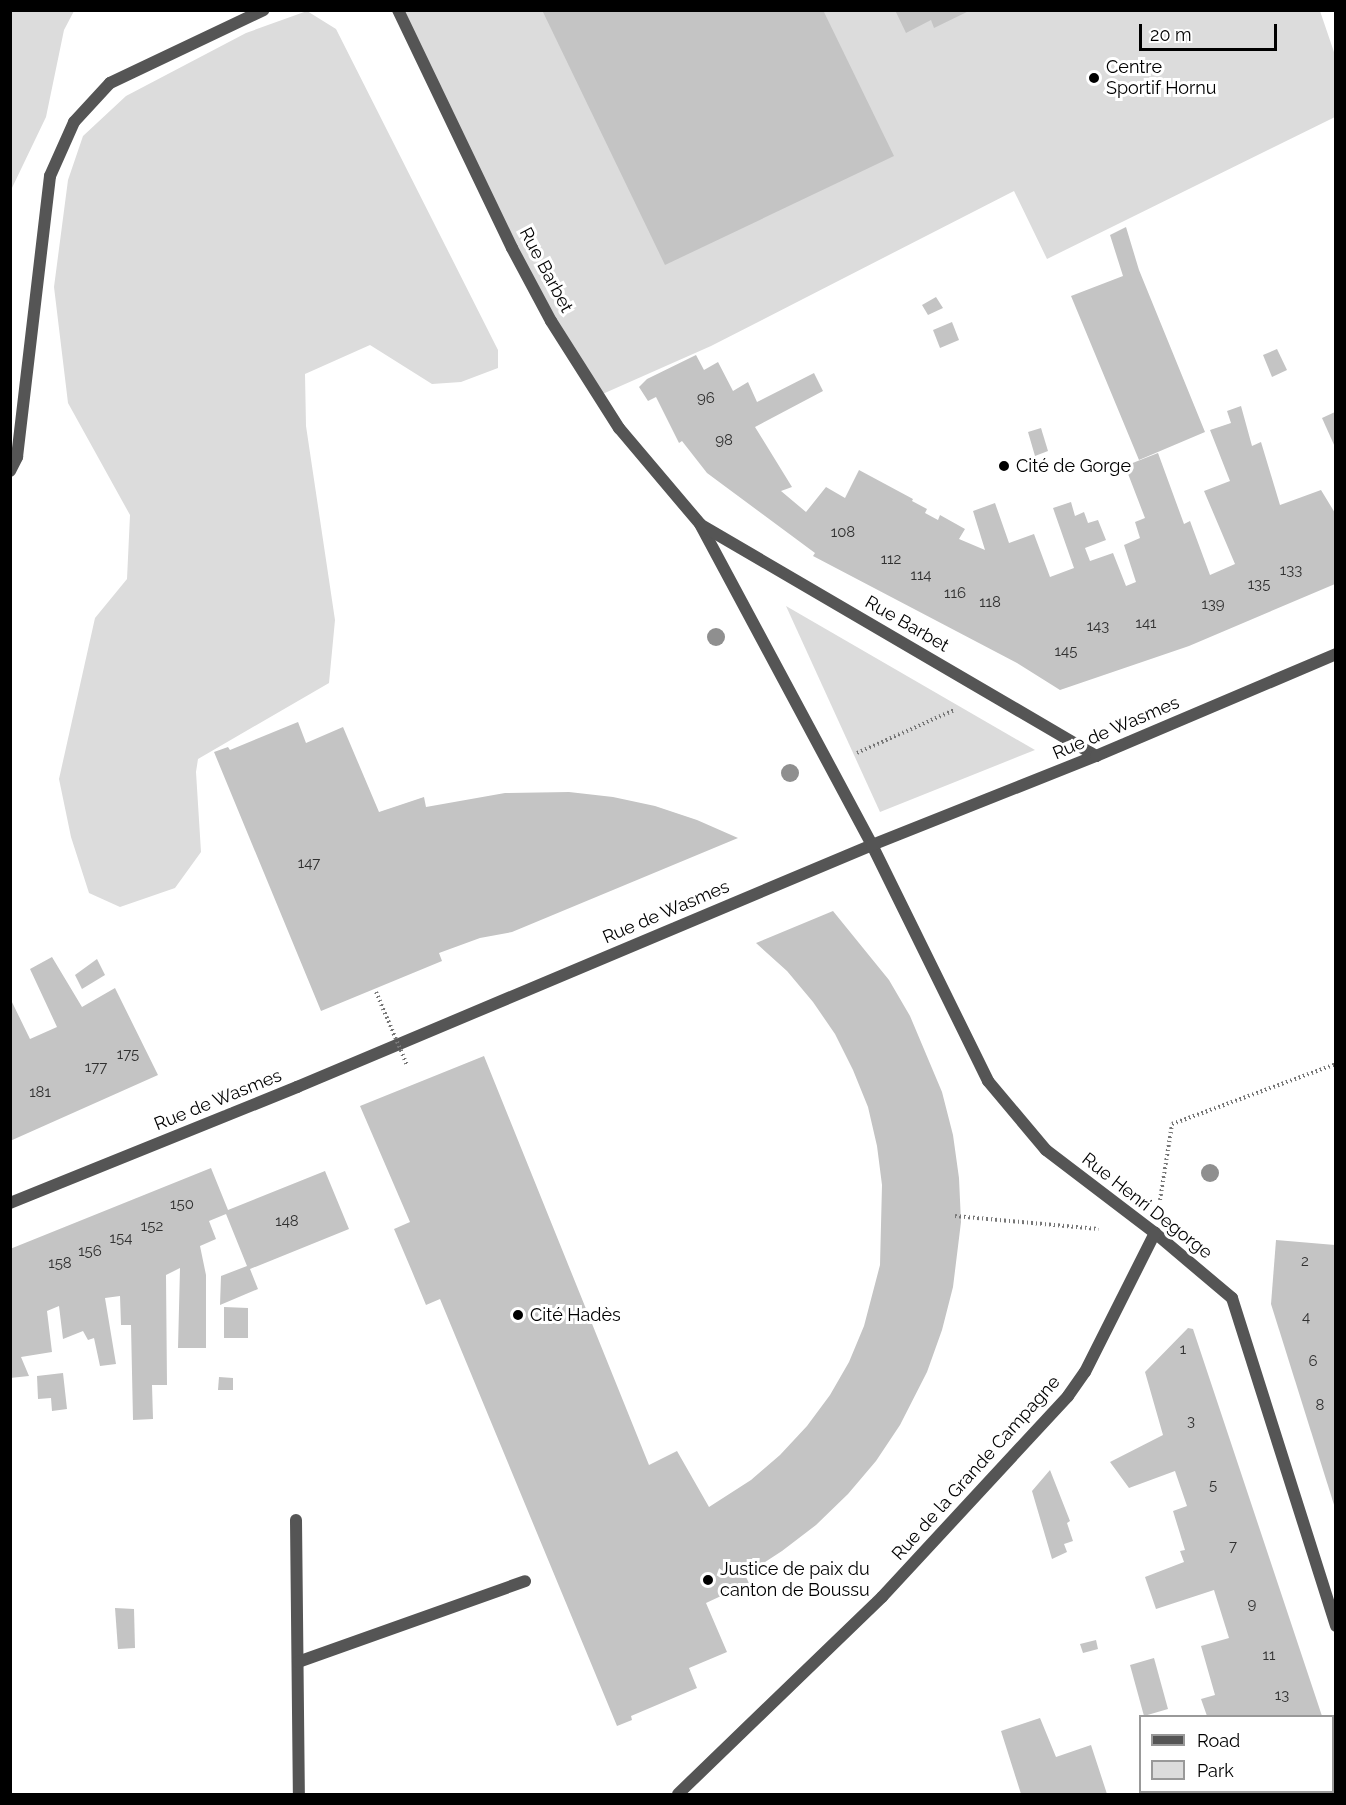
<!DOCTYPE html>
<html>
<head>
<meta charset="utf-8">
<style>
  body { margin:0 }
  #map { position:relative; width:1346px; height:1805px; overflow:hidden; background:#fff; font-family:Raleway,sans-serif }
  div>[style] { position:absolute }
  .green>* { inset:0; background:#dcdcdc }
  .building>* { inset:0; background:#c4c4c4 }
  .path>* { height:4px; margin-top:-2px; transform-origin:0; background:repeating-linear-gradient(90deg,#777 0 1.5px,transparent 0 4.5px) }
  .service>* { height:12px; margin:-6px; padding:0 6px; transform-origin:6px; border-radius:6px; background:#555 }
  .minor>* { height:12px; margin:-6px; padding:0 6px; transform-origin:6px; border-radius:6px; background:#555 }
  .tertiary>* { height:12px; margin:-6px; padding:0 6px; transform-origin:6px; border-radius:6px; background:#555 }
  .path-bridge>* { height:4px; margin-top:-2px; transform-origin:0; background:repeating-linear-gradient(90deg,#777 0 1.5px,transparent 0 4.5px) }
  .trees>* { width:18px; height:18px; margin:-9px; border-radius:50%; background:#8f8f8f }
  .dots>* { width:16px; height:16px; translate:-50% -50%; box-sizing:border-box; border:3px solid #fff; border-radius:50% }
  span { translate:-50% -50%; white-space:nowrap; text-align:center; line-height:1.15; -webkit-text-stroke:6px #fff; paint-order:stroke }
  .number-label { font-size:15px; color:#313131 }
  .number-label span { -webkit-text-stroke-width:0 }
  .poi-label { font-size:18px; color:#000 }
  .left { translate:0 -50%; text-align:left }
  .street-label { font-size:18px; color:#000 }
  .frame { position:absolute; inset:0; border:12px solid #000; pointer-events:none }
  .legend { position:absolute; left:1139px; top:1715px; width:195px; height:78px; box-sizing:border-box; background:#fff; border:2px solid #999; margin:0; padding:8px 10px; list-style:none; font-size:18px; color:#000 }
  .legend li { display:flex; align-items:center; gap:12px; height:30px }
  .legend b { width:30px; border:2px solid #999 }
  .scale { position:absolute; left:1139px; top:24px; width:138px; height:27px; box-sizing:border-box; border:3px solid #000; border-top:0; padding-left:8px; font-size:18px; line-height:21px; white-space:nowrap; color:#000; -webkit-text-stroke:4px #fff; paint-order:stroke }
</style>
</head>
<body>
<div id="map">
  <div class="green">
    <div style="clip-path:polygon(11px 10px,74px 11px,64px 30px,46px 117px,11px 190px)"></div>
    <div style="clip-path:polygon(307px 11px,336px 29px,498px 350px,498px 368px,461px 382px,432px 384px,370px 345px,305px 374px,306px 426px,335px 620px,329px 683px,198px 759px,196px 772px,201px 852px,175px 888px,120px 907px,89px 893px,71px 837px,59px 779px,95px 618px,127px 579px,130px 515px,68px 403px,54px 287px,68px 180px,83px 136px,126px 96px,246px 33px)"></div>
    <div style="clip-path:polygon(398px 11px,1320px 11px,1335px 55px,1335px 117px,1047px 259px,1014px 191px,711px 346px,598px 396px,551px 321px)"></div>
    <div style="clip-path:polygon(786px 606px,1035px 750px,880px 812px)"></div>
  </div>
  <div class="building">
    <div style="clip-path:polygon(542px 10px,823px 10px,894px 156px,665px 265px)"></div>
    <div style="clip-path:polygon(895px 10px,971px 10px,934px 28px,931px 20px,906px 33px)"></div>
    <div style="clip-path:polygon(1126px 227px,1139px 270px,1205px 432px,1139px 460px,1071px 296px,1123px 276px,1110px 235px)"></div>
    <div style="clip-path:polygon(936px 297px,943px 308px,928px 315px,922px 305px)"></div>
    <div style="clip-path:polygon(952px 322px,959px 340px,940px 348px,933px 330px)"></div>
    <div style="clip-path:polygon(1277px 349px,1287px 370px,1272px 377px,1263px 355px)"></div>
    <div style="clip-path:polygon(696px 355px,704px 370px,718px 362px,733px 391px,748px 382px,757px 402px,814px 373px,823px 391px,755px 427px,792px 487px,781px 491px,806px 512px,826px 487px,845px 498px,859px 470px,913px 499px,912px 501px,927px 509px,925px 513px,938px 520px,940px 515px,965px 529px,959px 539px,985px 550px,973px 511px,995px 503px,1009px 543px,1034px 534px,1050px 577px,1074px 568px,1053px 508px,1071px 502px,1075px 516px,1084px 512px,1088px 523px,1098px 520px,1106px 540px,1085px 548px,1090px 561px,1113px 553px,1126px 586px,1136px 582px,1124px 545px,1140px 538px,1135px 522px,1145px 518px,1125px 466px,1158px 453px,1184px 524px,1190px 521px,1210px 575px,1235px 564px,1204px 491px,1230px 481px,1210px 430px,1231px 423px,1227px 411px,1241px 406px,1252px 446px,1261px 442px,1280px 505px,1321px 490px,1335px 513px,1335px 584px,1189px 646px,1060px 690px,1017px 663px,813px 556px,815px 553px,707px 473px,682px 441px,679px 443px,656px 397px,648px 401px,639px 387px,647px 379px)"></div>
    <div style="clip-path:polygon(1335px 412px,1335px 447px,1322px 418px)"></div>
    <div style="clip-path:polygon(1041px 428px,1048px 451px,1035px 456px,1028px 432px)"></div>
    <div style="clip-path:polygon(298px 722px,306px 743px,343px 727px,379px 812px,424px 797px,426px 807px,505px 793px,569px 792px,613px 797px,655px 806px,697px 820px,738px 838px,512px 932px,480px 938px,439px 953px,442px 961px,321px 1011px,214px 752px,228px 747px,230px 750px)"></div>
    <div style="clip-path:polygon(833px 911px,889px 980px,910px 1016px,942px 1092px,953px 1135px,959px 1178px,961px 1222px,953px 1287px,942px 1330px,927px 1372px,900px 1425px,876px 1461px,848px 1494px,816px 1525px,782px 1551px,745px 1575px,749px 1583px,706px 1603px,727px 1652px,689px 1668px,697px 1688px,631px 1716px,632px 1720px,617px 1726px,440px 1299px,426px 1305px,411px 1269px,394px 1229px,410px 1222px,360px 1106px,484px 1056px,649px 1465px,677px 1451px,709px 1507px,751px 1480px,780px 1455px,807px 1426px,830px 1395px,849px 1362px,864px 1326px,880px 1265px,882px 1185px,877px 1146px,868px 1107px,853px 1070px,835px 1034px,813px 1002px,787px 971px,756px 943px)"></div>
    <div style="clip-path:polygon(52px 957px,82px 1007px,115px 988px,158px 1075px,10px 1141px,10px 998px,30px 1039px,57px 1027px,30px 969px)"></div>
    <div style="clip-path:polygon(97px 959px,105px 975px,82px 989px,75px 975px)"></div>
    <div style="clip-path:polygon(211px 1168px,228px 1210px,325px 1171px,349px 1229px,250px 1269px,258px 1289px,220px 1305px,221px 1276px,247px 1266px,226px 1214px,209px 1221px,216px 1239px,200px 1246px,206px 1275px,206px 1348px,178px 1348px,180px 1268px,166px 1275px,167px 1385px,152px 1385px,153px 1419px,133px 1420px,131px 1325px,121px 1325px,120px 1296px,105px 1298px,116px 1364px,100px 1366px,94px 1338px,88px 1340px,83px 1331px,63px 1339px,59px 1306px,47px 1311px,52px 1352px,21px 1357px,29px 1376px,10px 1378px,10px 1249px)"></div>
    <div style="clip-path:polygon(1276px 1240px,1335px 1245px,1335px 1508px,1271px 1304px)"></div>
    <div style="clip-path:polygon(224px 1307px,248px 1308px,248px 1338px,224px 1338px)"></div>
    <div style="clip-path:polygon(1188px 1328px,1193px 1329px,1322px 1716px,1207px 1716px,1201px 1699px,1215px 1695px,1201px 1646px,1229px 1638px,1214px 1590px,1156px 1609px,1145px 1577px,1184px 1562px,1180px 1551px,1185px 1550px,1173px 1511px,1187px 1506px,1175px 1471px,1129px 1488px,1110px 1462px,1163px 1435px,1145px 1372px)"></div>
    <div style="clip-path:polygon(63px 1373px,67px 1409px,52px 1411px,51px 1398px,38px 1399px,37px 1376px)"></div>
    <div style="clip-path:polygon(219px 1377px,233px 1378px,233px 1390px,218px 1390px)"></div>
    <div style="clip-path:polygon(1050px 1470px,1070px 1521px,1067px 1523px,1073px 1541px,1064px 1544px,1067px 1552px,1052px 1559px,1032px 1491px)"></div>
    <div style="clip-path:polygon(115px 1608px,134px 1609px,135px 1648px,118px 1649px)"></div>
    <div style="clip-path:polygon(1096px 1640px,1098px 1649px,1083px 1653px,1080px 1644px)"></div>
    <div style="clip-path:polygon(1154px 1658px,1168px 1709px,1144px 1716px,1130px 1665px)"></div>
    <div style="clip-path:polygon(1040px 1718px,1056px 1757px,1091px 1745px,1107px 1794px,1021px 1794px,1001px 1731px)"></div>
    <div style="clip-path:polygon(1332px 1751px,1335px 1759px,1335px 1794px,1262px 1794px,1261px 1792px,1332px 1792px)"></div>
    <div style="clip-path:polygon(1166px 1792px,1194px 1792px,1195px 1794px,1167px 1794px)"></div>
  </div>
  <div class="path">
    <div style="left:857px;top:753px;width:106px;rotate:-23.9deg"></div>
    <div style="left:1160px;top:1200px;width:77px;rotate:-81deg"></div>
    <div style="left:1172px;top:1124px;width:175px;rotate:-20.1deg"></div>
    <div style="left:955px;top:1216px;width:144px;rotate:5.2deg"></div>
  </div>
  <div class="service">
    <div style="left:10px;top:471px;width:16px;rotate:-63deg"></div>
    <div style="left:17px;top:457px;width:283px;rotate:-83.3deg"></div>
    <div style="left:50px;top:176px;width:59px;rotate:-66deg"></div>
    <div style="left:74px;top:122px;width:53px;rotate:-47.3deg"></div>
    <div style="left:110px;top:83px;width:170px;rotate:-25.4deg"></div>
    <div style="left:296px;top:1520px;width:274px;rotate:89.4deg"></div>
    <div style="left:298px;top:1662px;width:241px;rotate:-19.6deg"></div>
  </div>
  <div class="minor">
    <div style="left:398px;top:10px;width:264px;rotate:64.4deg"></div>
    <div style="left:512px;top:248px;width:83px;rotate:61.9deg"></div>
    <div style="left:551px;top:321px;width:127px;rotate:57.6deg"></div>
    <div style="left:619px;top:428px;width:126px;rotate:49.8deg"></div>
    <div style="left:700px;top:524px;width:364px;rotate:61.8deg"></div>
    <div style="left:872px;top:845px;width:263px;rotate:63.8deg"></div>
    <div style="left:988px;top:1081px;width:90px;rotate:50deg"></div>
    <div style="left:1046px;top:1150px;width:137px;rotate:37.3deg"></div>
    <div style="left:1155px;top:1233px;width:101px;rotate:40.2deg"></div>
    <div style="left:1232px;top:1298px;width:344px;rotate:72.4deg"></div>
    <div style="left:701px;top:525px;width:458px;rotate:30.3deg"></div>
    <div style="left:678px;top:1794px;width:284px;rotate:-44deg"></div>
    <div style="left:882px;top:1597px;width:274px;rotate:-47.2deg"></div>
    <div style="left:1068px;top:1396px;width:29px;rotate:-55deg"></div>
    <div style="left:1085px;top:1372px;width:156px;rotate:-63.3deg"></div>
  </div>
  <div class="tertiary">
    <div style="left:10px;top:1203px;width:310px;rotate:-22deg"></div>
    <div style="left:297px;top:1087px;width:624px;rotate:-22.82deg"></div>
    <div style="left:872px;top:845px;width:241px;rotate:-21.7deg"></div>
    <div style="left:1096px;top:756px;width:261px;rotate:-23deg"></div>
  </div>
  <div class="path-bridge">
    <div style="left:376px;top:992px;width:79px;rotate:67deg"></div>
  </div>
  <div class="trees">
    <div style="left:716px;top:637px"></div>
    <div style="left:790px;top:773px"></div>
    <div style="left:1210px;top:1173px"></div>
  </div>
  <div class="dots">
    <div style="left:1094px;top:78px;background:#000"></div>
    <div style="left:1004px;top:466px;background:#000"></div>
    <div style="left:518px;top:1315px;background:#000"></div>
    <div style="left:708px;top:1580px;background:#000"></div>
  </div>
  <div class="number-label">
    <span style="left:706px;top:399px">96</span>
    <span style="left:724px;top:441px">98</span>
    <span style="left:843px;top:533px">108</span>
    <span style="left:891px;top:560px">112</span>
    <span style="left:1291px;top:571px">133</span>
    <span style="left:921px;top:576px">114</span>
    <span style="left:1259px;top:585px">135</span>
    <span style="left:955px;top:594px">116</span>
    <span style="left:990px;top:603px">118</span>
    <span style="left:1213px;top:605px">139</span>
    <span style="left:1146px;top:624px">141</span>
    <span style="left:1098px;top:627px">143</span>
    <span style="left:1066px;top:652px">145</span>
    <span style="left:309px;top:864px">147</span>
    <span style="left:128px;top:1055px">175</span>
    <span style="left:96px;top:1068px">177</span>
    <span style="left:40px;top:1093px">181</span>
    <span style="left:182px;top:1205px">150</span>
    <span style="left:287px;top:1222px">148</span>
    <span style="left:152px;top:1227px">152</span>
    <span style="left:121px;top:1239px">154</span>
    <span style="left:90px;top:1252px">156</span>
    <span style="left:1305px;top:1262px">2</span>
    <span style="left:60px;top:1264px">158</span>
    <span style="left:1306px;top:1318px">4</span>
    <span style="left:1183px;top:1350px">1</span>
    <span style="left:1313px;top:1362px">6</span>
    <span style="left:1320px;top:1406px">8</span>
    <span style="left:1191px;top:1422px">3</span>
    <span style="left:1213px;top:1486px">5</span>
    <span style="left:1233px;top:1547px">7</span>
    <span style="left:1252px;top:1605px">9</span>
    <span style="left:1269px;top:1656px">11</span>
    <span style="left:1282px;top:1696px">13</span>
  </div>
  <div class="poi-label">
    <span class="left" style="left:1106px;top:78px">Centre<br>Sportif Hornu</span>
    <span class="left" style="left:1016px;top:466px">Cité de Gorge</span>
    <span class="left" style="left:530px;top:1315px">Cité Hadès</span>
    <span class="left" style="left:720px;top:1580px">Justice de paix du<br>canton de Boussu</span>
  </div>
  <div class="street-label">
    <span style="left:546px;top:270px;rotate:62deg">Rue Barbet</span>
    <span style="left:907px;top:624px;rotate:30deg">Rue Barbet</span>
    <span style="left:1116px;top:728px;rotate:-23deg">Rue de Wasmes</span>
    <span style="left:666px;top:912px;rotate:-23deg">Rue de Wasmes</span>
    <span style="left:218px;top:1100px;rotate:-22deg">Rue de Wasmes</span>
    <span style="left:1147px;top:1206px;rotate:38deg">Rue Henri Degorge</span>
    <span style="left:976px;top:1468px;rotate:-48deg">Rue de la Grande Campagne</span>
  </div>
  <div class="frame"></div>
  <ul class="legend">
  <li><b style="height:8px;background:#555"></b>Road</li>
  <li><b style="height:16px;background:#dcdcdc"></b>Park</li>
  </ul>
  <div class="scale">20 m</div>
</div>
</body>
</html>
